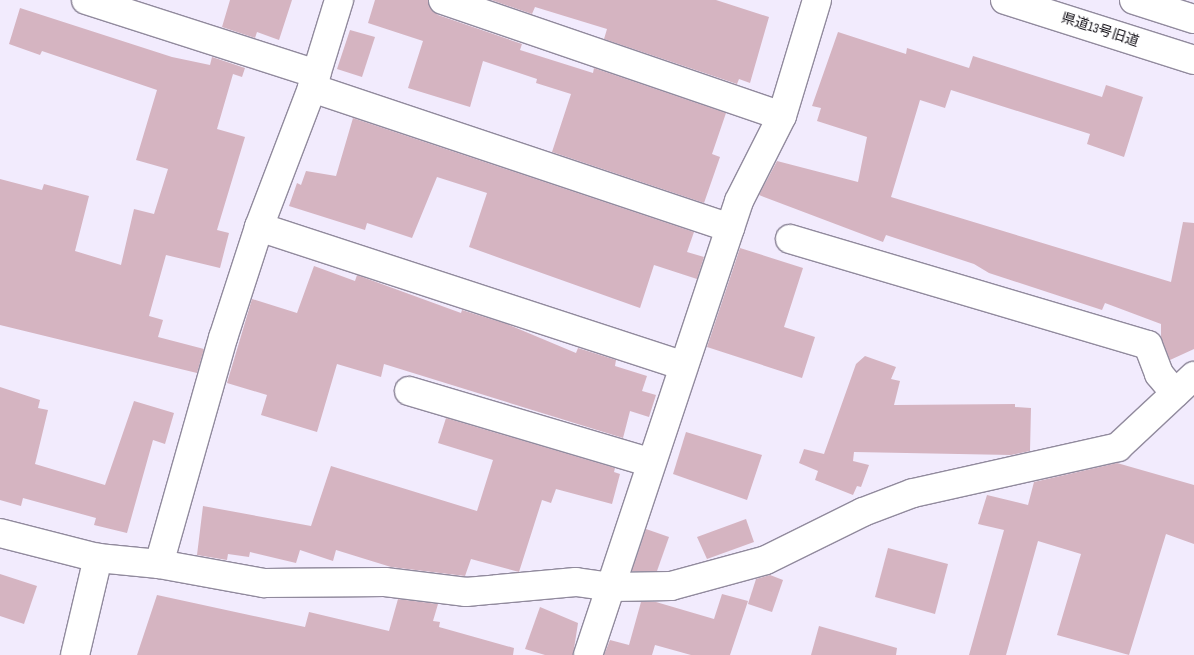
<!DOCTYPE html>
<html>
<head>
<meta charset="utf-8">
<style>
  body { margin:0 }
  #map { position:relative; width:1194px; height:655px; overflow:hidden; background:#f2ebfd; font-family:"Sofia Sans Condensed","Noto Sans JP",sans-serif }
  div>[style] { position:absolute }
  .building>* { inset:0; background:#d5b4c1 }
  .roads { filter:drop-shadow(1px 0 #918a9d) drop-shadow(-1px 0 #918a9d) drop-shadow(0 1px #918a9d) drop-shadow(0 -1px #918a9d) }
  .street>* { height:28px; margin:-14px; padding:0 14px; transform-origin:14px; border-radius:14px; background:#fff }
  .secondary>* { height:28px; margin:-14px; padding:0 14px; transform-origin:14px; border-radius:14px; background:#fff }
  span { translate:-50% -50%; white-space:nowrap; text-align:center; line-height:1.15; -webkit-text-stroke:4px #fff; paint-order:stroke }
  .street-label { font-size:14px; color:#110e15 }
</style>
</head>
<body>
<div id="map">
  <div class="building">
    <div style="clip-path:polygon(230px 0,292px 0,279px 40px,257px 32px,255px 38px,222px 27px)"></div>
    <div style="clip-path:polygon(375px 0,428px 0,438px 15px,522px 44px,520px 50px,593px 73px,594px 68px,726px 113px,712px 154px,720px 157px,704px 203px,552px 152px,571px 94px,536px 83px,537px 79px,483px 61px,470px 107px,408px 88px,423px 41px,368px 23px)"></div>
    <div style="clip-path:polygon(491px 0,716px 0,769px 17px,750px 83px,739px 79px,737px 84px,604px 39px,607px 29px,535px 7px,532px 14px)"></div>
    <div style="clip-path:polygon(20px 8px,172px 57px,210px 65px,212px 57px,245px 68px,242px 77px,233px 74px,217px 129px,245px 137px,217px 230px,229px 233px,220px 268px,166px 255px,149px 316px,163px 320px,158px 337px,204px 349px,197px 373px,0 325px,0 179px,42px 190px,44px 184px,89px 196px,75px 251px,121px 265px,134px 209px,154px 214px,168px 169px,136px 160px,157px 90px,42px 51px,40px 55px,9px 44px)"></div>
    <div style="clip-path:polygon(350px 30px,375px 37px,362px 77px,337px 69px)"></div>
    <div style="clip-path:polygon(838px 32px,906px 54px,907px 48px,969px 68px,973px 56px,1102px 97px,1106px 85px,1143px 97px,1124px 157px,1087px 144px,1090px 134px,951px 90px,945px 108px,920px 100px,891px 197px,1171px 282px,1183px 222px,1194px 223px,1194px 349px,1170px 360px,1161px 337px,1161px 324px,1105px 303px,1102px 310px,989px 273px,974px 264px,886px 235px,883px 242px,759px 195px,777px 161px,858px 182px,867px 137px,817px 121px,821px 108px,812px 106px)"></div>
    <div style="clip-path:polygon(353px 118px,694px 232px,687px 252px,704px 257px,697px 279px,654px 265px,640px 308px,469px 247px,487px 193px,437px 177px,412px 238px,367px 223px,365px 230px,289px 206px,297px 183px,301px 185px,306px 171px,336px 176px)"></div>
    <div style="clip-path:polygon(740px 248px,803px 268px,784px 327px,815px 337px,802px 378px,707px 347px)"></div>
    <div style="clip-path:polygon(314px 266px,355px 281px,357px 275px,461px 313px,462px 310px,507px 324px,576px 353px,578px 348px,616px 360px,615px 366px,647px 376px,642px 391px,656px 395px,649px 417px,630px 411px,623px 438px,384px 364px,381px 377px,337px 364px,317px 432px,261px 415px,267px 395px,227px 383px,252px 299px,297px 313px)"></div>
    <div style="clip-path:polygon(865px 356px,896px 367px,891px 379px,900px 381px,894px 405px,1015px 404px,1015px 407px,1031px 408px,1030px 451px,1011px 455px,854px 452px,853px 461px,869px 465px,861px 487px,857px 486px,853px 495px,815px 480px,818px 471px,799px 463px,804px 449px,824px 454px,856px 364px)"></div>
    <div style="clip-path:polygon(0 387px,40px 400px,38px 408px,48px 410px,35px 464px,105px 485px,134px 401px,174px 413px,165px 444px,153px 440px,127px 533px,94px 525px,96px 518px,23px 498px,21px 506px,0 500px)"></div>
    <div style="clip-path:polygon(446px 418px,615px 468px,614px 472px,620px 474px,612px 504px,556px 489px,551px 503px,542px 500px,519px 572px,471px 559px,465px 576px,391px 567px,336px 550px,333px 561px,300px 550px,296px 563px,250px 552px,249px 557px,228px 554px,227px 560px,197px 555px,203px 506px,311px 526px,331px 466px,477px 511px,493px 460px,438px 443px)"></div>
    <div style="clip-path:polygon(686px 432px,762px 455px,747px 500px,673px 474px)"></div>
    <div style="clip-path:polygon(1117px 463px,1194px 485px,1194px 544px,1166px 534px,1129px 655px,1057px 635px,1081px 554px,1038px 541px,1006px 655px,969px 655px,1004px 530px,978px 524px,987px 495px,1028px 505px,1034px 482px)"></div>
    <div style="clip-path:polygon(746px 519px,754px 542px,707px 559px,697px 537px)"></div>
    <div style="clip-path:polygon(646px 529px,669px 537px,657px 571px,632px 571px)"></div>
    <div style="clip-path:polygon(888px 548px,948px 564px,935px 614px,875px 597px)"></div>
    <div style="clip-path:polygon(0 574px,37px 586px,24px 624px,0 616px)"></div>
    <div style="clip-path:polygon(770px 575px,783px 580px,772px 612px,748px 604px,756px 579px)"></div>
    <div style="clip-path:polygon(722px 594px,748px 601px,730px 655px,691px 655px,655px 645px,652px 655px,604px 655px,610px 640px,629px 645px,641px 602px,656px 602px,714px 619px)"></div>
    <div style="clip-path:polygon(157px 595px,305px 627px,309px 612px,389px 631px,398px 599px,438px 604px,433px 621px,440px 622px,439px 627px,514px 648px,513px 655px,137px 655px)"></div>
    <div style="clip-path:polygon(540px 607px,578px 623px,573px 655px,545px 655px,525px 649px)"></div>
    <div style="clip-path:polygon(819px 626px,897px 648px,896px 655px,811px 655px)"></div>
  </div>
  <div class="roads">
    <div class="street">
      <div style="left:86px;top:0;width:242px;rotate:17.8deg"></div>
      <div style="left:443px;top:0;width:358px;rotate:18.9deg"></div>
      <div style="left:312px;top:88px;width:441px;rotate:18.5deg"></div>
      <div style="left:259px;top:227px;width:445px;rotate:18.1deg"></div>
      <div style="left:790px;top:239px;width:373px;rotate:16.5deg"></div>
      <div style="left:1148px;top:345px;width:31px;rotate:69deg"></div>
      <div style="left:1159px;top:374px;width:25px;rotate:50deg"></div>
      <div style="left:409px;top:391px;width:250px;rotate:16.5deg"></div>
      <div style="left:0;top:533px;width:101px;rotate:14.3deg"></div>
      <div style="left:98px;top:558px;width:61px;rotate:5.6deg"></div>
      <div style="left:159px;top:564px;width:107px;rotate:10.3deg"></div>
      <div style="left:264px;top:583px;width:121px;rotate:-0.5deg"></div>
      <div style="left:385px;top:582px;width:82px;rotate:7deg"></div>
      <div style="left:466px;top:592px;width:110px;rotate:-5.2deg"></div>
      <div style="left:576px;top:582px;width:36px;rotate:8deg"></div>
      <div style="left:612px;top:587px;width:59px;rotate:-1deg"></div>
      <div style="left:671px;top:586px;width:98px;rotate:-15.3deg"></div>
      <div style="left:766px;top:560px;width:108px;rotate:-26.3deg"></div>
      <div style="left:863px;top:512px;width:53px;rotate:-20.8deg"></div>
      <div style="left:913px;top:493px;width:210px;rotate:-12.6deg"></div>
      <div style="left:1118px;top:447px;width:104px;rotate:-43.1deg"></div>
      <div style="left:159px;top:564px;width:235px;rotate:-74.2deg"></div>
      <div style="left:223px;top:338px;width:117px;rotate:-72deg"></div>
      <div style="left:259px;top:227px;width:149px;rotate:-69.1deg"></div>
      <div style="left:312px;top:88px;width:92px;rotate:-72.9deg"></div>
      <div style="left:75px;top:655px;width:100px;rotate:-76.7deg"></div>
      <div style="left:588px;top:655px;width:478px;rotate:-71.6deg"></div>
      <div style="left:739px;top:201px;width:95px;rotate:-63.2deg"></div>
      <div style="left:782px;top:116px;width:121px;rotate:-73.2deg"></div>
    </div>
    <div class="secondary">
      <div style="left:1005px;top:0;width:198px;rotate:17.6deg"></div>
      <div style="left:1134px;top:0;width:63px;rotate:17.6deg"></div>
    </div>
  </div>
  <div class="street-label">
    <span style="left:1100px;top:30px;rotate:18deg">県道13号旧道</span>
  </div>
</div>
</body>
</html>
